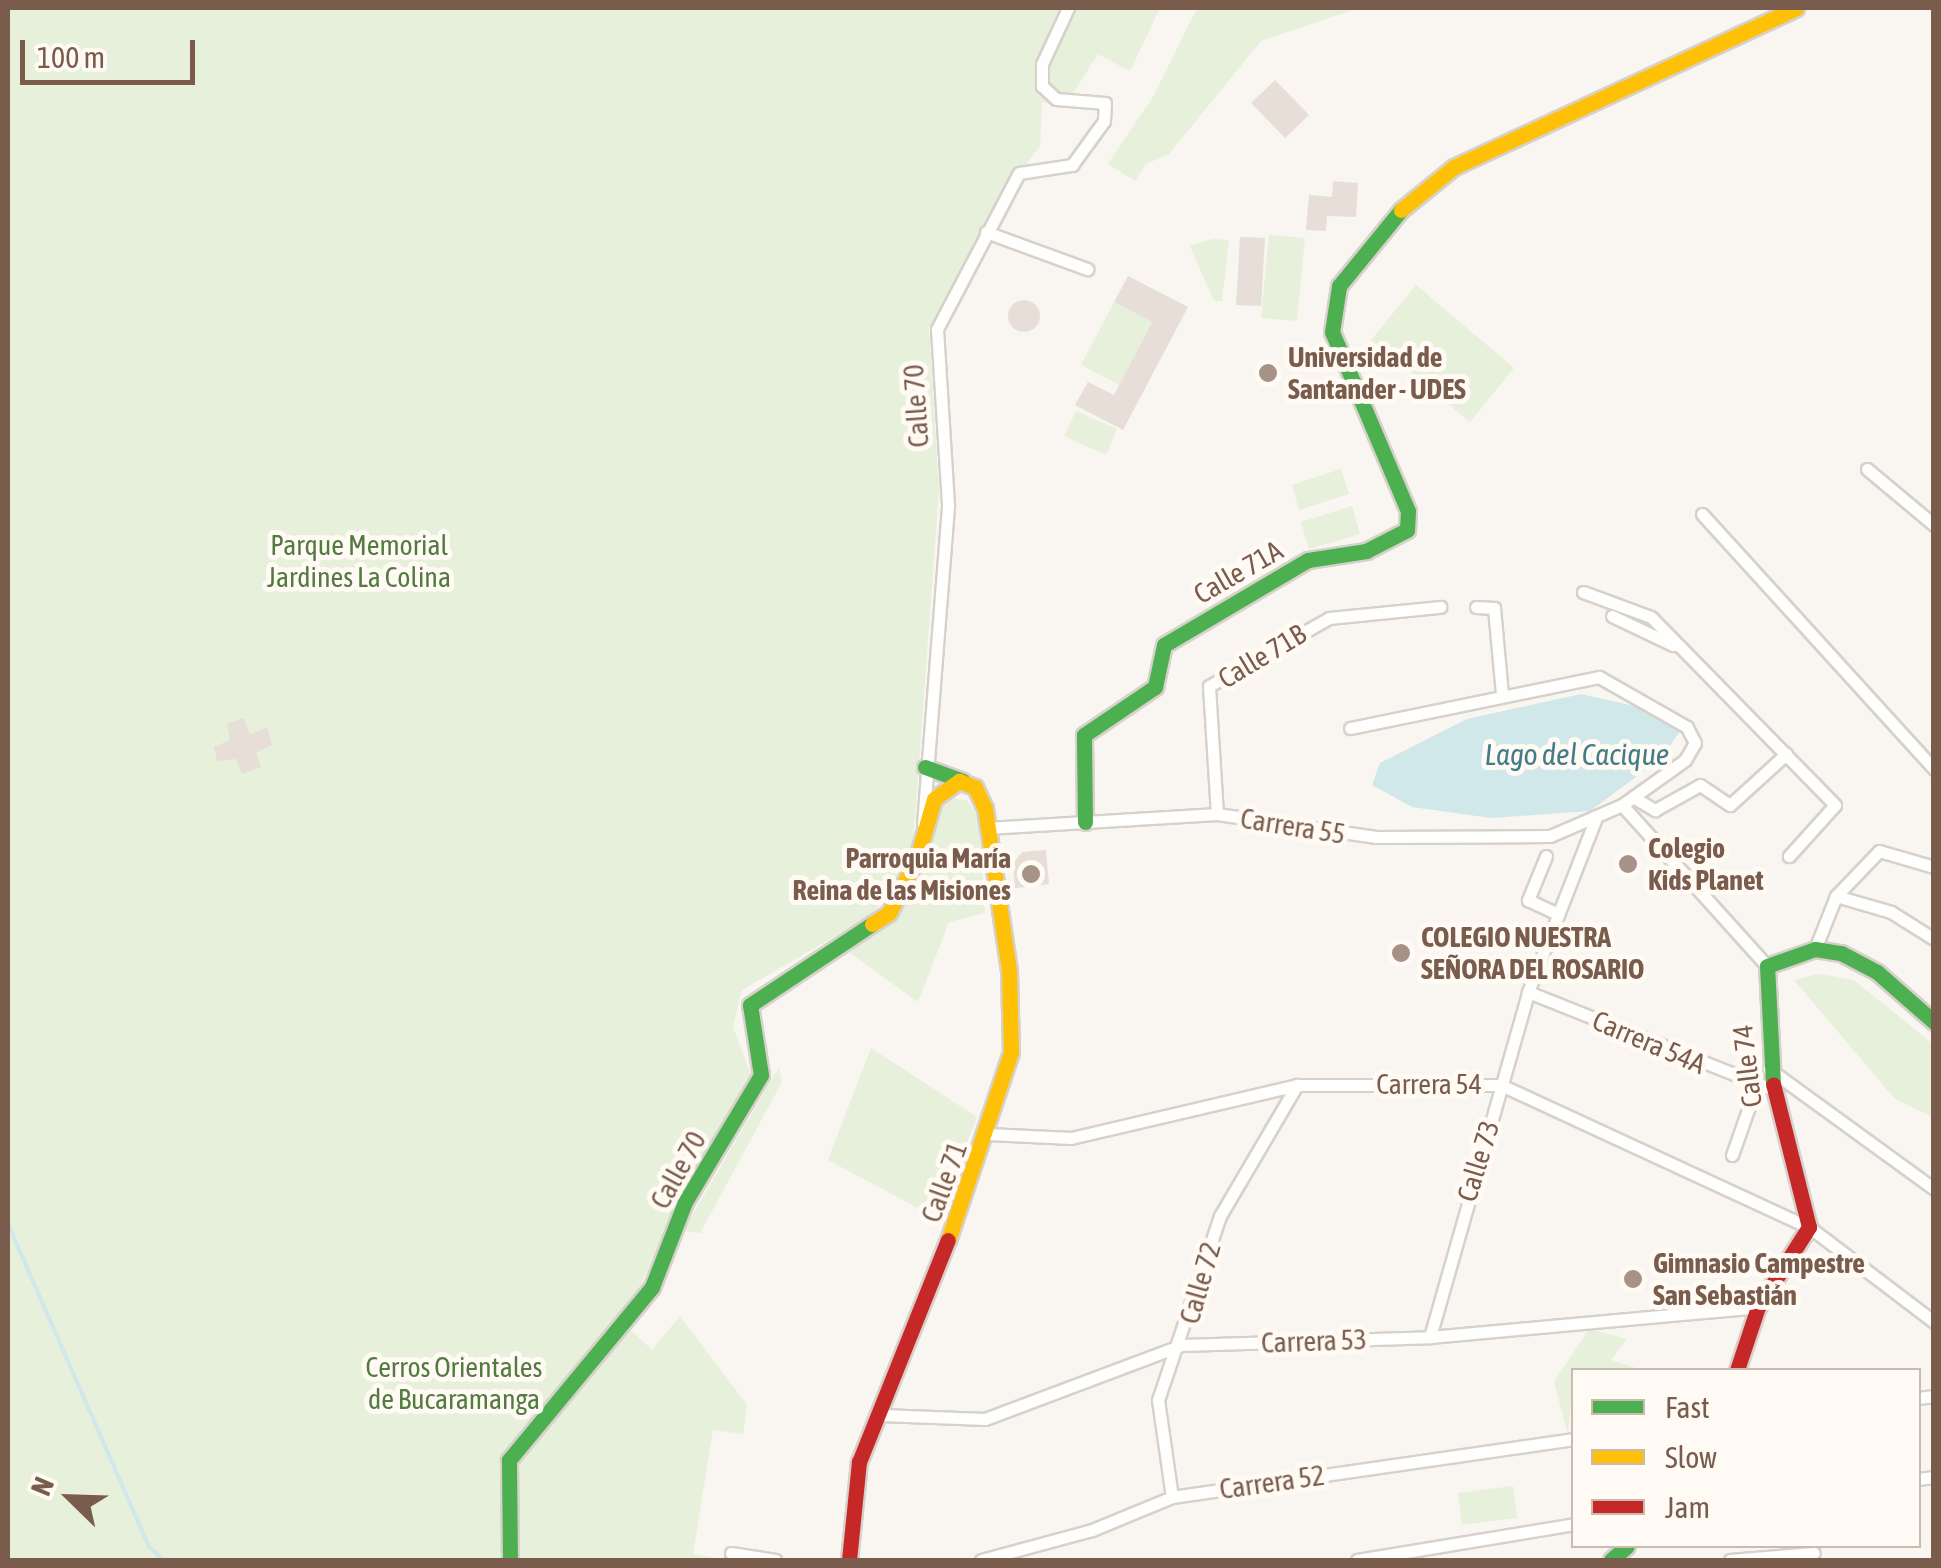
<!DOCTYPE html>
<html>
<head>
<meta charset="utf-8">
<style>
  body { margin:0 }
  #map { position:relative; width:1941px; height:1568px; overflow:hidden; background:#f9f5f0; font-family:"Asap Condensed",sans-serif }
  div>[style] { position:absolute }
  .green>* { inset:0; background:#e7f0db }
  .water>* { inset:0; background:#d0e8ea }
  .stream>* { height:4px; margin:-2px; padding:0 2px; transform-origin:2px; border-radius:2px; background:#d0e8ea }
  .building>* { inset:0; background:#e6ded7 }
  .round { border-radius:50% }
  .roads { filter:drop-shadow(2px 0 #d7d1cb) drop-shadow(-2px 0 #d7d1cb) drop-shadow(0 2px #d7d1cb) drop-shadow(0 -2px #d7d1cb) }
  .street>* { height:11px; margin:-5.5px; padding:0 5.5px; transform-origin:5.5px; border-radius:5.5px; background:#fefefd }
  .fast>* { height:15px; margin:-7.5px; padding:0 7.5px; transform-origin:7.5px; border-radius:7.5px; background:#4caf50 }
  .slow>* { height:15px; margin:-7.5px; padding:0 7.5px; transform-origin:7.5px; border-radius:7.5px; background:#ffc107 }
  .jam>* { height:15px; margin:-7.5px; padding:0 7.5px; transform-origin:7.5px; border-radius:7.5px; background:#c62828 }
  .dots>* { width:28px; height:28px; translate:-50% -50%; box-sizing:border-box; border:5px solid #fffaf3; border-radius:50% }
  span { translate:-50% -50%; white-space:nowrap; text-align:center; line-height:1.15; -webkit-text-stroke:10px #fffaf3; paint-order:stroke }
  .poi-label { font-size:28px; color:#7a5c4d; font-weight:700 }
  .left { translate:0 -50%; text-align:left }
  .right { translate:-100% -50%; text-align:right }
  .street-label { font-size:28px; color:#7a5c4d }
  .park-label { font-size:28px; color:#537a41 }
  .water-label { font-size:30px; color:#437c86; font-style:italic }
  .frame { position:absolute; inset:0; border:10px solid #7a5c4d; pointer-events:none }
  .legend { position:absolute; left:1571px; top:1368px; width:350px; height:180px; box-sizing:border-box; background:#fffaf3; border:2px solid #cabbb1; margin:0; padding:12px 18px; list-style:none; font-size:30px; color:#7a5c4d }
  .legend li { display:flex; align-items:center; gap:20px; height:50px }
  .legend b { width:50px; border:2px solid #cabbb1 }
  .north { position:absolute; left:20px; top:1448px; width:100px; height:100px; -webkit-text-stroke:8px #fffaf3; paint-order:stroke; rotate:293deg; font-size:28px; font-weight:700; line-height:40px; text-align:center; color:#7a5c4d }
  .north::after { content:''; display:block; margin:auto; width:35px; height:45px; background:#7a5c4d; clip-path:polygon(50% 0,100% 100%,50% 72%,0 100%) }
  .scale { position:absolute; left:20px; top:40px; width:175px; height:45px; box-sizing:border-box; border:5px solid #7a5c4d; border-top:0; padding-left:12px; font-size:30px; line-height:35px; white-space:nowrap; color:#7a5c4d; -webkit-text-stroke:8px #fffaf3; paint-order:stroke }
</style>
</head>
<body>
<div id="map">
  <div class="green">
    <div style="clip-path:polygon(8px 8px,1160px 8px,1130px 71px,1098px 54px,1068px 101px,1042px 103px,1040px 147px,1006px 187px,929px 328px,939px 490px,913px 844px,897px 885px,870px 916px,742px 990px,733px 1027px,752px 1077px,683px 1190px,640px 1287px,616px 1316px,652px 1350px,680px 1316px,747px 1405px,743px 1434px,713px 1430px,693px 1554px,727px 1560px,8px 1560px)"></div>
    <div style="clip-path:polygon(1197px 8px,1358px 8px,1261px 41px,1169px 154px,1146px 164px,1135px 181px,1108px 164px,1153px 97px)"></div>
    <div style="clip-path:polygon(1269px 235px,1305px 238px,1297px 321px,1261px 318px)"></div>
    <div style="clip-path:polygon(1213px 239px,1229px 240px,1222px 301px,1214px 301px,1190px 246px)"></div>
    <div style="clip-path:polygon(1416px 285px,1514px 368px,1470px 422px,1371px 340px)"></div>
    <div style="clip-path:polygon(1114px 302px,1152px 322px,1119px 385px,1081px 365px)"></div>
    <div style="clip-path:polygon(1076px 411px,1117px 429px,1106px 455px,1064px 436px)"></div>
    <div style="clip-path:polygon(1341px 469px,1349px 494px,1299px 510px,1292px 485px)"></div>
    <div style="clip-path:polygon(1352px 506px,1360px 534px,1309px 549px,1301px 522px)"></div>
    <div style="clip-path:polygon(949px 798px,967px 800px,978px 816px,985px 913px,949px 922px,918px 1002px,849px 952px,901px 909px,928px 854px,935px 813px)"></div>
    <div style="clip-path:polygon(1819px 974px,1854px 980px,1933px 1044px,1933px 1117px,1895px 1099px,1794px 980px)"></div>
    <div style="clip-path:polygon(871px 1048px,977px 1117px,937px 1218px,828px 1160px)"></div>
    <div style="clip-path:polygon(779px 1067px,782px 1082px,700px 1233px,683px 1231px)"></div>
    <div style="clip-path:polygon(1589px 1329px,1627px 1339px,1611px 1360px,1642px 1370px,1574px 1370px,1568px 1434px,1554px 1382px)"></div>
    <div style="clip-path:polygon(1513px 1486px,1517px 1518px,1462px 1525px,1458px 1493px)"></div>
  </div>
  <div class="water">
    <div style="clip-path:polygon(1581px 694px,1643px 708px,1681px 730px,1660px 759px,1590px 811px,1491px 818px,1412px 807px,1372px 785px,1380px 763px,1467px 719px)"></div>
  </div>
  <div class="stream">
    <div style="left:8px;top:1224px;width:352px;rotate:66.4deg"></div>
    <div style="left:149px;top:1547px;width:20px;rotate:41deg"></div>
  </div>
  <div class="building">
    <div style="clip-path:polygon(1275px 80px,1309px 115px,1285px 138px,1251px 103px)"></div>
    <div style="clip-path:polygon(1333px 181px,1358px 183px,1356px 217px,1327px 216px,1326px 231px,1306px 230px,1309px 195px,1332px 197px)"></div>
    <div style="clip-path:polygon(1240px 237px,1265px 238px,1261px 306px,1236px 305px)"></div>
    <div style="clip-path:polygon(1128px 276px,1188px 307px,1123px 430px,1075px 405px,1088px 382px,1114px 395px,1152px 322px,1114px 302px)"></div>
    <div class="round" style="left:1008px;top:300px;width:32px;height:32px"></div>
    <div style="clip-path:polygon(244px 718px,250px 734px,267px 728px,272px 745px,256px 753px,261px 767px,242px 774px,236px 759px,217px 761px,214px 747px,230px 740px,227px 724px)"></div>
    <div style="clip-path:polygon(1046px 850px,1049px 884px,1015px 888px,1013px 864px,1022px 852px)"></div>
  </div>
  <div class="roads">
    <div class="street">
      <div style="left:986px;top:232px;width:108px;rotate:20.1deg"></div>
      <div style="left:1867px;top:469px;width:87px;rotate:39.9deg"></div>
      <div style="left:1702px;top:514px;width:345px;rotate:47.7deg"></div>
      <div style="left:1583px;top:592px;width:72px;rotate:20.2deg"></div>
      <div style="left:1651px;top:617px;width:263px;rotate:45.6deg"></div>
      <div style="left:1835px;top:805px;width:69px;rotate:132deg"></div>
      <div style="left:1476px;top:607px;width:18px;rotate:3deg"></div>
      <div style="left:1494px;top:608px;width:87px;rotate:84.7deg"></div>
      <div style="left:1612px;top:616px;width:68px;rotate:25.4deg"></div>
      <div style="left:1633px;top:797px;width:26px;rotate:31deg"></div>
      <div style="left:1655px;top:810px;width:51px;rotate:-29.1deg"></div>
      <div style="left:1700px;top:785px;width:36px;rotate:34deg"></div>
      <div style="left:1730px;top:805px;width:76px;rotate:-42.3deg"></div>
      <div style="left:1622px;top:805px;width:217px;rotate:48deg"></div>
      <div style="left:1217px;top:814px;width:128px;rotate:-93.6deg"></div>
      <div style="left:1209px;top:686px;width:138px;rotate:-29.5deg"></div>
      <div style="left:1329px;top:618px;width:112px;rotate:-5.7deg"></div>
      <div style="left:923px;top:824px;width:321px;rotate:-85.5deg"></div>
      <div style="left:948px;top:504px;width:175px;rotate:-93.6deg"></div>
      <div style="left:937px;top:329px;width:176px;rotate:-62.3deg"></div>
      <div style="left:1019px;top:173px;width:54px;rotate:-8.6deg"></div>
      <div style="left:1072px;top:165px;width:54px;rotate:-54deg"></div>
      <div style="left:1104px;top:121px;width:18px;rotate:-87deg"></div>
      <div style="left:1105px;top:103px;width:49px;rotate:-175.3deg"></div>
      <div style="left:1056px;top:99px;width:19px;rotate:-137deg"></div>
      <div style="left:1042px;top:86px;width:22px;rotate:-90deg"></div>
      <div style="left:1042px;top:64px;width:62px;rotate:-65.1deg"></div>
      <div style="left:987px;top:828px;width:230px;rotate:-3.5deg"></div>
      <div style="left:1217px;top:814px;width:161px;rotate:8.2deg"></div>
      <div style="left:1376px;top:837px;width:174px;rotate:-0.3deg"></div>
      <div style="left:1550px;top:836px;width:78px;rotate:-23.3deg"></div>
      <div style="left:1622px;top:805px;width:77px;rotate:-35.5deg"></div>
      <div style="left:1685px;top:760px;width:20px;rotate:-60deg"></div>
      <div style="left:1695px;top:743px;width:18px;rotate:-117deg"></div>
      <div style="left:1687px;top:727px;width:101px;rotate:-150.4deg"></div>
      <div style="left:1599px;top:677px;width:254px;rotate:168.4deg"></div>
      <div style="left:1546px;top:856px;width:48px;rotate:112.2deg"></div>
      <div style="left:1528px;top:900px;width:33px;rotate:25deg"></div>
      <div style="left:1836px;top:896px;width:57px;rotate:16.2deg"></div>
      <div style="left:1891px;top:912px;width:51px;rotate:32.1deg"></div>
      <div style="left:1815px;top:949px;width:57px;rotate:-68.4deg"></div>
      <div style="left:1836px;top:896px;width:62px;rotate:-46.3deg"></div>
      <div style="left:1879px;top:851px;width:57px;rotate:16.2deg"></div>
      <div style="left:1528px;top:992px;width:263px;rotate:21.7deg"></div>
      <div style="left:1769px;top:1069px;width:204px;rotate:36deg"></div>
      <div style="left:988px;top:1134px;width:83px;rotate:2.8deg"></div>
      <div style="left:1071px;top:1138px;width:232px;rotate:-13.2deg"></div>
      <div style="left:1297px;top:1085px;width:204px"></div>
      <div style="left:1501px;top:1085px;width:339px;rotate:24.8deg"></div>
      <div style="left:1809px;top:1227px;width:157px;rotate:37.2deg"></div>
      <div style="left:1732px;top:1155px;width:72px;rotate:-70.6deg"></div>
      <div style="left:1430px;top:1337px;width:359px;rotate:-74.1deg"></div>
      <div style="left:1528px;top:992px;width:187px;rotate:-68.7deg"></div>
      <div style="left:1918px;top:1398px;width:16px;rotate:-7deg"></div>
      <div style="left:881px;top:1415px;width:104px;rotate:2.2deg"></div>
      <div style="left:985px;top:1419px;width:210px;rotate:-20.6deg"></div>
      <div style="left:1182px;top:1345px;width:248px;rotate:-1.8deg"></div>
      <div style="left:1430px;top:1337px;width:329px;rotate:-5.2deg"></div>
      <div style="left:1918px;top:1479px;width:16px;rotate:-7deg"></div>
      <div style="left:1172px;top:1497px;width:98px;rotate:-98.2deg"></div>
      <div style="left:1158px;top:1400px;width:194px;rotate:-71.4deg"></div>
      <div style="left:1220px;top:1216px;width:152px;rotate:-59.6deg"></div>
      <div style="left:731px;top:1553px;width:45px;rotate:9deg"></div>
      <div style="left:981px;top:1560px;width:115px;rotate:-15.1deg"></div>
      <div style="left:1092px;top:1530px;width:87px;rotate:-22.4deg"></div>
      <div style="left:1172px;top:1497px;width:406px;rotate:-8.2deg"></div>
      <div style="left:1357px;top:1560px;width:220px;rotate:-9.4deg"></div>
      <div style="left:1730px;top:1560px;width:84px;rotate:-4.8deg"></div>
    </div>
    <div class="fast">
      <div style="left:925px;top:767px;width:40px;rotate:20.2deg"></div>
      <div style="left:1085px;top:822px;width:87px;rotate:-90.7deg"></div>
      <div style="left:1084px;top:735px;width:86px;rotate:-34.1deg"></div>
      <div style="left:1155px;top:687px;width:43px;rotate:-77.9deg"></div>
      <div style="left:1164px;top:645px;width:167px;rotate:-30.6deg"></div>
      <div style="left:1308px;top:560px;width:59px;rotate:-8.8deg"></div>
      <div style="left:1366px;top:551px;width:46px;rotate:-27.1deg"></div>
      <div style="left:1407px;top:530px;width:19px;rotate:-87deg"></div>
      <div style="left:1408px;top:511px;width:194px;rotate:-113deg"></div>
      <div style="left:1332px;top:332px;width:47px;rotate:-81.3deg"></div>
      <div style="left:1339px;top:286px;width:98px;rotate:-50.8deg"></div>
      <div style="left:1773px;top:1084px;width:118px;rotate:-92.9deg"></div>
      <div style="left:1767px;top:966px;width:51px;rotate:-19.5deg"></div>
      <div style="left:1815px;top:949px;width:26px;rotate:9deg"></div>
      <div style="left:1841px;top:953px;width:41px;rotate:27.8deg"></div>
      <div style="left:1877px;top:972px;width:76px;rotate:41.3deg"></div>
      <div style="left:510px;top:1560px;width:100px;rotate:-90.6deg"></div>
      <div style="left:509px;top:1460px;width:224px;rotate:-50.4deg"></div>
      <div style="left:652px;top:1287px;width:91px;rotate:-68.8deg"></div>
      <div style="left:685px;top:1202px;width:148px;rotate:-59.1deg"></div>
      <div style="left:761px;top:1075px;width:71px;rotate:-98.9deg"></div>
      <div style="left:750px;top:1005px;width:146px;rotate:-33.6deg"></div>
      <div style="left:1611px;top:1560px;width:21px;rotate:-41deg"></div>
    </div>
    <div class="slow">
      <div style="left:1401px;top:210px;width:68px;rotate:-39.1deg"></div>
      <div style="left:1454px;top:167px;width:377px;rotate:-24.9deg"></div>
      <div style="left:872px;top:924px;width:20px;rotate:-33deg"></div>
      <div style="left:889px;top:913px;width:62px;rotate:-63deg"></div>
      <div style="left:917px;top:858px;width:61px;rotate:-73.9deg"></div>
      <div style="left:934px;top:799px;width:31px;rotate:-36deg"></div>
      <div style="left:959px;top:781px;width:17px;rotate:21deg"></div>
      <div style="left:975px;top:787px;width:23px;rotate:65deg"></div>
      <div style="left:985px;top:808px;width:165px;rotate:81.6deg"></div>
      <div style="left:1009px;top:971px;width:81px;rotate:88.6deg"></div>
      <div style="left:1011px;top:1052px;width:198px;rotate:108.5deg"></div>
    </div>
    <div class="jam">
      <div style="left:1737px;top:1370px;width:66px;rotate:-71.6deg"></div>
      <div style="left:1758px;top:1307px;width:95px;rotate:-57.5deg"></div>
      <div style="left:1809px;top:1227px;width:147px;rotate:-104.1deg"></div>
      <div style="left:849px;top:1560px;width:99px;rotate:-84.2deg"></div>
      <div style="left:859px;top:1462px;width:239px;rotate:-68.2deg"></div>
    </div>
  </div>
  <div class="dots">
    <div style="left:1268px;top:373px;background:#a69286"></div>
    <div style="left:1628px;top:864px;background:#a69286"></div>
    <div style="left:1031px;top:874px;background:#a69286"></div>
    <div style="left:1401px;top:953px;background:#a69286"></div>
    <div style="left:1633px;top:1279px;background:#a69286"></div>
  </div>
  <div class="poi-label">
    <span class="left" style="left:1288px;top:373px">Universidad de<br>Santander - UDES</span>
    <span class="left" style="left:1648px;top:864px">Colegio<br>Kids Planet</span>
    <span class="right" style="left:1011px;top:874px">Parroquia María<br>Reina de las Misiones</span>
    <span class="left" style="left:1421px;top:953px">COLEGIO NUESTRA<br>SEÑORA DEL ROSARIO</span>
    <span class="left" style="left:1653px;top:1279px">Gimnasio Campestre<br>San Sebastián</span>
  </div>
  <div class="street-label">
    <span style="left:916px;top:406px;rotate:-94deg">Calle 70</span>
    <span style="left:1238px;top:572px;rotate:-30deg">Calle 71A</span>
    <span style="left:1262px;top:656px;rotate:-31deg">Calle 71B</span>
    <span style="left:1293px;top:826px;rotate:9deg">Carrera 55</span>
    <span style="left:1649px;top:1042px;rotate:23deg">Carrera 54A</span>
    <span style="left:1747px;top:1066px;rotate:-97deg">Calle 74</span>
    <span style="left:1429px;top:1084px">Carrera 54</span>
    <span style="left:1478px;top:1161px;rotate:-73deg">Calle 73</span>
    <span style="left:678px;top:1170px;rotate:-61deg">Calle 70</span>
    <span style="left:944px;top:1182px;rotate:-70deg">Calle 71</span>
    <span style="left:1200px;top:1283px;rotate:-74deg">Calle 72</span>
    <span style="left:1314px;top:1341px;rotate:-2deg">Carrera 53</span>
    <span style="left:1272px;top:1482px;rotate:-8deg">Carrera 52</span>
  </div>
  <div class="park-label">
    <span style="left:359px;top:561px">Parque Memorial<br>Jardines La Colina</span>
    <span style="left:454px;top:1383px">Cerros Orientales<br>de Bucaramanga</span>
  </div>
  <div class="water-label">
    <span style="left:1577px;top:754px">Lago del Cacique</span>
  </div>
  <div class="frame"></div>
  <ul class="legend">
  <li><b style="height:12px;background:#4caf50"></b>Fast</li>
  <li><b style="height:12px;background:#ffc107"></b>Slow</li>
  <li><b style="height:12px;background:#c62828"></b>Jam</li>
  </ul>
  <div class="north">N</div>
  <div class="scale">100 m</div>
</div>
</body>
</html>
